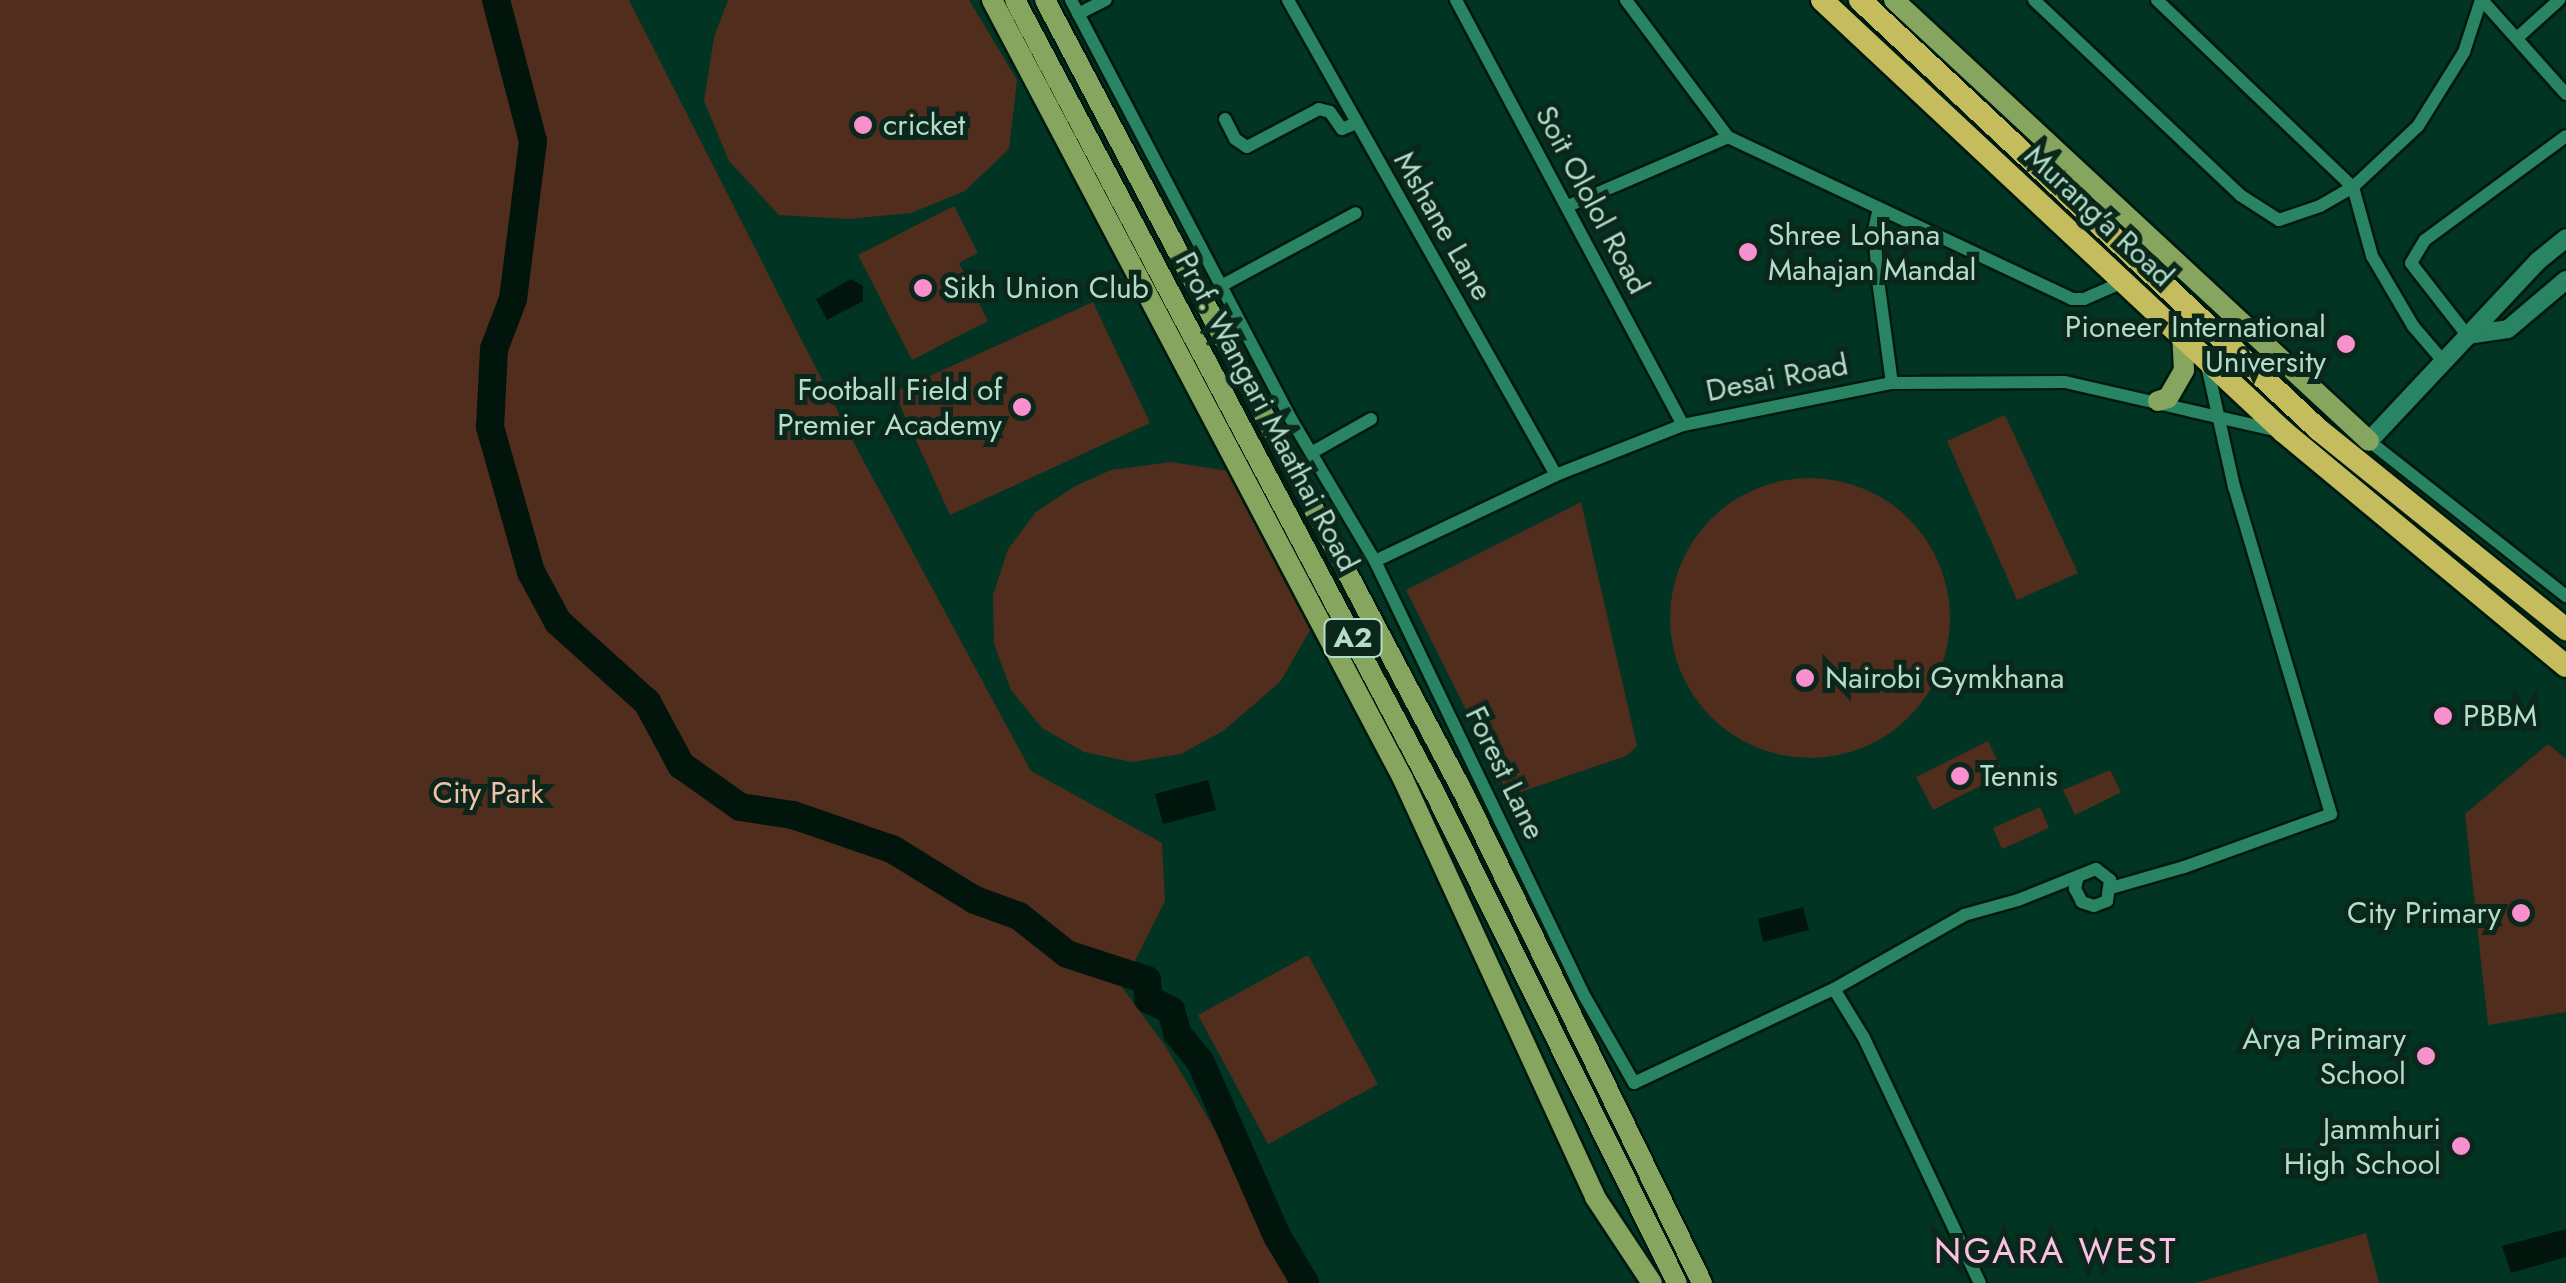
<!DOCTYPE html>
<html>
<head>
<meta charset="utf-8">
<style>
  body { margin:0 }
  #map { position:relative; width:2566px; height:1283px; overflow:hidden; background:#013423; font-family:Jost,sans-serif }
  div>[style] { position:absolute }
  .green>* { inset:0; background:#502d1d }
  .round { border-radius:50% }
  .water>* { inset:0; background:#01150c }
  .river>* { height:28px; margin:-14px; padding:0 14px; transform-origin:14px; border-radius:14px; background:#01150c }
  .roads { filter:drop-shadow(2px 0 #00190e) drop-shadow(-2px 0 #00190e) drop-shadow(0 2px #00190e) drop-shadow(0 -2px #00190e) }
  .street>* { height:12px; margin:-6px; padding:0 6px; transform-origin:6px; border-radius:6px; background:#288462 }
  .secondary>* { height:18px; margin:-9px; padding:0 9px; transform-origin:9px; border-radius:9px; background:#288462 }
  .primary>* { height:20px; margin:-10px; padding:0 10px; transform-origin:10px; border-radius:10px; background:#86a65f }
  .highway>* { height:22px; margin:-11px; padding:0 11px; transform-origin:11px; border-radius:11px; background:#c5bd5d }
  .dots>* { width:28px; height:28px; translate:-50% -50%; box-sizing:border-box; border:5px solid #0b271c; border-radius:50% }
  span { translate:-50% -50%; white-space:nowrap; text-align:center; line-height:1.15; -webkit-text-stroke:10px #0b271c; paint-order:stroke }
  .shield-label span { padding:2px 8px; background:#0b271c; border:2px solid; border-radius:8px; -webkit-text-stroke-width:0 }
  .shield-label { font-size:28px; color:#b4ddc9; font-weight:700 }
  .poi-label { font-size:30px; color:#b4ddc9 }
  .left { translate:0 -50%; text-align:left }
  .right { translate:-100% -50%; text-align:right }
  .street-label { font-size:30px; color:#b4ddc9 }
  .park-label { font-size:30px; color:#f4bfa7 }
  .quarter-label { font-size:35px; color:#fcc1e2; letter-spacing:2.5px }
</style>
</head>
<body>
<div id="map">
  <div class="green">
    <div style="clip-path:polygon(0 0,629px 0,855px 445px,1031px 771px,1162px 843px,1165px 901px,1122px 987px,1166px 1047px,1305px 1283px,0 1283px)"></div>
    <div style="clip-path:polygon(728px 0,969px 0,1017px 80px,1009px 149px,965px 191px,911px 213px,847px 219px,779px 215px,729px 161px,704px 101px,714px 37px)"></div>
    <div style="clip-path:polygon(954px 206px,978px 253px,959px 263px,988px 321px,912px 360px,858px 255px)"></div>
    <div style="clip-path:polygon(1093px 302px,1150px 423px,950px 515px,894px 392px)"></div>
    <div style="clip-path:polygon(2005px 415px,2078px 573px,2017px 600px,1947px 441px)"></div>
    <div style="clip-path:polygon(1171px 462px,1229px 471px,1311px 629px,1280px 682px,1223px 731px,1181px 754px,1132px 762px,1084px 752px,1042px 728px,1011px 690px,994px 644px,993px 595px,1008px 549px,1036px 512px,1075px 486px,1111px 470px)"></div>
    <div class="round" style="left:1670px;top:478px;width:280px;height:280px"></div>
    <div style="clip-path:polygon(1581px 502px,1637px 746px,1626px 756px,1509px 796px,1406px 590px)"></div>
    <div style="clip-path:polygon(1988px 741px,2004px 774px,1933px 810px,1916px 777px)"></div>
    <div style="clip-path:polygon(2548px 744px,2566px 759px,2566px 1012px,2488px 1025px,2465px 814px)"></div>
    <div style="clip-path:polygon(2110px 770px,2121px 792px,2075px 815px,2063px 790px)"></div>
    <div style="clip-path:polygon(2040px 807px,2049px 828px,2002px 849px,1993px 828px)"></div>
    <div style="clip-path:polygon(1308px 955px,1378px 1084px,1268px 1144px,1198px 1015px)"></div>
    <div style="clip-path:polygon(2366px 1233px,2379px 1283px,2196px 1283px)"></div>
  </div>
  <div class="water">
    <div style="clip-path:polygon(851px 279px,863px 286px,863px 301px,827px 320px,816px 299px)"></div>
    <div style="clip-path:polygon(1208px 780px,1216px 810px,1163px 824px,1155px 794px)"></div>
    <div style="clip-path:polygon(1803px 907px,1809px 930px,1763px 942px,1758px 919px)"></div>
    <div style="clip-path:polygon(2566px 1229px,2566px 1257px,2511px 1273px,2502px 1246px)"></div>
  </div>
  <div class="river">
    <div style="left:496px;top:0;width:146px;rotate:75.3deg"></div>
    <div style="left:533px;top:141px;width:159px;rotate:97.2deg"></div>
    <div style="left:513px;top:299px;width:53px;rotate:110.8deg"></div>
    <div style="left:494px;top:349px;width:78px;rotate:92.9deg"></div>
    <div style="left:490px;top:427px;width:151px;rotate:74.2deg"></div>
    <div style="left:531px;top:572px;width:57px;rotate:61.6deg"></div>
    <div style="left:558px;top:622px;width:120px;rotate:42deg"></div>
    <div style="left:647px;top:702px;width:72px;rotate:61.6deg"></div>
    <div style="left:681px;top:765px;width:72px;rotate:35.4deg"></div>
    <div style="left:740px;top:807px;width:54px;rotate:8.6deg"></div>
    <div style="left:793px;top:815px;width:105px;rotate:19deg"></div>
    <div style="left:892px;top:849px;width:97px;rotate:31.6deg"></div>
    <div style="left:975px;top:900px;width:47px;rotate:20deg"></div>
    <div style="left:1019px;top:916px;width:61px;rotate:38.4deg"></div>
    <div style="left:1067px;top:954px;width:84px;rotate:18deg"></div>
    <div style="left:1147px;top:980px;width:19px;rotate:87deg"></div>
    <div style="left:1148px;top:999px;width:25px;rotate:26deg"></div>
    <div style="left:1171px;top:1010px;width:24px;rotate:75deg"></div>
    <div style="left:1177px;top:1033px;width:38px;rotate:51deg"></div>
    <div style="left:1201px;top:1063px;width:189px;rotate:66.3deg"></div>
    <div style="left:1277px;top:1236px;width:55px;rotate:59.2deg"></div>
  </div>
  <div class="roads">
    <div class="street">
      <div style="left:1071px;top:0;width:473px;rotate:62.3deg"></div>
      <div style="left:1291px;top:419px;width:165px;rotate:59.4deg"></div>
      <div style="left:1375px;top:561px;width:484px;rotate:64.3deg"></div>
      <div style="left:1585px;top:997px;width:99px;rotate:60.3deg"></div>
      <div style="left:1634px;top:1083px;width:221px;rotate:-25.2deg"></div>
      <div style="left:1834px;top:989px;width:150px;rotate:-29.6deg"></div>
      <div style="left:1964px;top:915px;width:56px;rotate:-15.5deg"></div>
      <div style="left:2018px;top:900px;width:84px;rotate:-21.7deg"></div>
      <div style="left:2096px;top:869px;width:18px;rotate:38deg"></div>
      <div style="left:2110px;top:880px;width:21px;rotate:98deg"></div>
      <div style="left:2107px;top:901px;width:14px;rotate:159deg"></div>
      <div style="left:2094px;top:906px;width:13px;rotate:-162deg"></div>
      <div style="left:2082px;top:902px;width:15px;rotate:-118deg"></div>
      <div style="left:2075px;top:889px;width:13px;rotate:-77deg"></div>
      <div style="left:1288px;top:0;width:545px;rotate:60.57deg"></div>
      <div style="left:1456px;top:0;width:482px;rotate:61.9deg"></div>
      <div style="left:2034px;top:0;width:284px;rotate:43.4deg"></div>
      <div style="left:2240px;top:195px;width:46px;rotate:32.7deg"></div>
      <div style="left:2279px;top:220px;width:43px;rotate:-18.9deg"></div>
      <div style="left:2320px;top:206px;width:38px;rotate:-30deg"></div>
      <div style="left:2353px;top:187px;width:89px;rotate:-43.2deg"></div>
      <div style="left:2418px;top:126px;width:87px;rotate:-58.1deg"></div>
      <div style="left:2464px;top:52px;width:55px;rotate:-71.9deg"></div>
      <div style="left:2157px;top:0;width:271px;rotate:43.7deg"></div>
      <div style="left:2353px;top:187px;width:72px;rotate:74.6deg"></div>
      <div style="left:2372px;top:256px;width:81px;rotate:59.6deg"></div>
      <div style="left:2413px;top:326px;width:45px;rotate:49.5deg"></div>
      <div style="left:2482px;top:0;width:126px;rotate:48.2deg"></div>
      <div style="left:1078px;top:14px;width:31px;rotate:-27deg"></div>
      <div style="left:2517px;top:38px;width:57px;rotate:-42.1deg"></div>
      <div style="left:1225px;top:119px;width:22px;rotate:63deg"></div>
      <div style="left:1235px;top:139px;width:14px;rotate:34deg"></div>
      <div style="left:1247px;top:147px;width:81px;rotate:-27.8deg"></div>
      <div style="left:1319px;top:109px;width:11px;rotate:15deg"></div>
      <div style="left:1330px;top:112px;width:21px;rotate:55deg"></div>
      <div style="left:1342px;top:129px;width:15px;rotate:-23deg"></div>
      <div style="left:1728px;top:137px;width:380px;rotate:25.2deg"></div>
      <div style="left:2072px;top:299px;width:12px"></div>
      <div style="left:2084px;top:299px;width:45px;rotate:-23.7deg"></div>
      <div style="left:1568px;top:206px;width:174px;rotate:-23.3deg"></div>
      <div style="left:1728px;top:137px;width:171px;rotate:-126.7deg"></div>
      <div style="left:1879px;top:208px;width:22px;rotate:103deg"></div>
      <div style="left:1874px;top:229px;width:51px;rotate:85.5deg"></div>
      <div style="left:1878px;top:280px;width:104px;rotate:82.3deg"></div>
      <div style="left:1221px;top:286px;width:153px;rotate:-28.4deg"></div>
      <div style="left:2467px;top:335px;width:91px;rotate:-127.9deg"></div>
      <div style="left:2411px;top:263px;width:27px;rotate:-59deg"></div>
      <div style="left:2425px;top:240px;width:175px;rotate:-36.4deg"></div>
      <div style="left:2369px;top:441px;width:251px;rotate:38.2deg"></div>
      <div style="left:1311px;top:453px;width:69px;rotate:-29.5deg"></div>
      <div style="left:1375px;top:561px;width:200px;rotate:-25.4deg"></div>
      <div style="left:1556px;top:475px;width:136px;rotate:-21.5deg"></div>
      <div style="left:1683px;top:425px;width:213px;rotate:-11.4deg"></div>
      <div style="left:1892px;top:383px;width:173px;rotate:-0.3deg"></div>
      <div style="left:2065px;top:382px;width:220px;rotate:12.9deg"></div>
      <div style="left:2111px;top:888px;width:76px;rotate:-16deg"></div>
      <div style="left:2184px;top:867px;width:156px;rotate:-19.8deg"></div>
      <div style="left:2331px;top:814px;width:341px;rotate:-106.5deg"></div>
      <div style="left:2234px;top:487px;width:129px;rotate:-102.5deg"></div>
      <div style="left:1834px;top:989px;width:57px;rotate:58.5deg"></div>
      <div style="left:1864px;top:1038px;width:271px;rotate:64.7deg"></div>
    </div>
    <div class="secondary">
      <div style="left:2467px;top:335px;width:41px;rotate:-8.3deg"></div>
      <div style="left:2508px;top:329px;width:76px;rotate:-40.2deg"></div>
      <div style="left:2369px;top:441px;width:247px;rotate:-46.8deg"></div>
      <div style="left:2538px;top:261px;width:36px;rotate:-39deg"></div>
    </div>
    <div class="primary">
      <div style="left:992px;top:0;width:881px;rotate:62.18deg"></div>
      <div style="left:1403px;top:779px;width:460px;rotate:65.3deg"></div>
      <div style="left:1595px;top:1197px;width:103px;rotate:56.5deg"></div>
      <div style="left:1015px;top:0;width:900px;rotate:62.1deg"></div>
      <div style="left:1436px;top:795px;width:544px;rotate:63.72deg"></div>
      <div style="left:1045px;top:0;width:900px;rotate:62.18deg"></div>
      <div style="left:1465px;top:796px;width:542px;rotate:64.05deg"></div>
      <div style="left:1894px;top:0;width:648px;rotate:42.87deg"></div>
      <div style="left:2158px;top:401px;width:10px;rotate:-17deg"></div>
      <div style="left:2168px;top:398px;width:32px;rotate:-60deg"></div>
      <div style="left:2184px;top:370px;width:36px;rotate:-93deg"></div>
    </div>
    <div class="highway">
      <div style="left:1822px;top:0;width:633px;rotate:43.08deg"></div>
      <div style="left:2284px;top:432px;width:366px;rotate:39.7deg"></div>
      <div style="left:1860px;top:0;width:628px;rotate:43.13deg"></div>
      <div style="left:2318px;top:429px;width:319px;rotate:38.9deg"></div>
    </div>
  </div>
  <div class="dots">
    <div style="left:863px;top:125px;background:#f790cd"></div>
    <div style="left:1748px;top:252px;background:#f790cd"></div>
    <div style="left:923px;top:288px;background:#f790cd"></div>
    <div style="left:2346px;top:344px;background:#f790cd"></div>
    <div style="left:1022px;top:407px;background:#f790cd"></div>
    <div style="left:1805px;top:678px;background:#f790cd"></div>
    <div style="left:2443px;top:716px;background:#f790cd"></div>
    <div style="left:1960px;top:776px;background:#f790cd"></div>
    <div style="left:2521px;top:913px;background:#f790cd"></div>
    <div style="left:2426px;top:1056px;background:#f790cd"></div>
    <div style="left:2461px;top:1146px;background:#f790cd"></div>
  </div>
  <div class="shield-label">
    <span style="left:1353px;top:638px">A2</span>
  </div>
  <div class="poi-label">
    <span class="left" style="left:883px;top:125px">cricket</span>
    <span class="left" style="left:1768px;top:252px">Shree Lohana<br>Mahajan Mandal</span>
    <span class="left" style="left:943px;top:288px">Sikh Union Club</span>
    <span class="right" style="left:2326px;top:344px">Pioneer International<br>University</span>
    <span class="right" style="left:1002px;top:407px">Football Field of<br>Premier Academy</span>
    <span class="left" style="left:1825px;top:678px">Nairobi Gymkhana</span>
    <span class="left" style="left:2463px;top:716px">PBBM</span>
    <span class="left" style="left:1980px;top:776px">Tennis</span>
    <span class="right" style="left:2501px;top:913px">City Primary</span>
    <span class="right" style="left:2406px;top:1056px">Arya Primary<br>School</span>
    <span class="right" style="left:2441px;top:1146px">Jammhuri<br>High School</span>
  </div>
  <div class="street-label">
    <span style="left:1592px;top:200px;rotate:62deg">Soit Ololol Road</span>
    <span style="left:2099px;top:216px;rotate:43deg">Murang'a Road</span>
    <span style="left:1443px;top:226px;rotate:60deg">Mshane Lane</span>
    <span style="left:1777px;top:378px;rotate:-11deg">Desai Road</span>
    <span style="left:1267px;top:412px;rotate:62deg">Prof. Wangari Maathai Road</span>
    <span style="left:1505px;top:773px;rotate:64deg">Forest Lane</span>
  </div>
  <div class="park-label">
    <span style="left:488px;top:793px">City Park</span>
  </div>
  <div class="quarter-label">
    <span style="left:2056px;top:1251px">NGARA WEST</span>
  </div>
</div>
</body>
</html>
